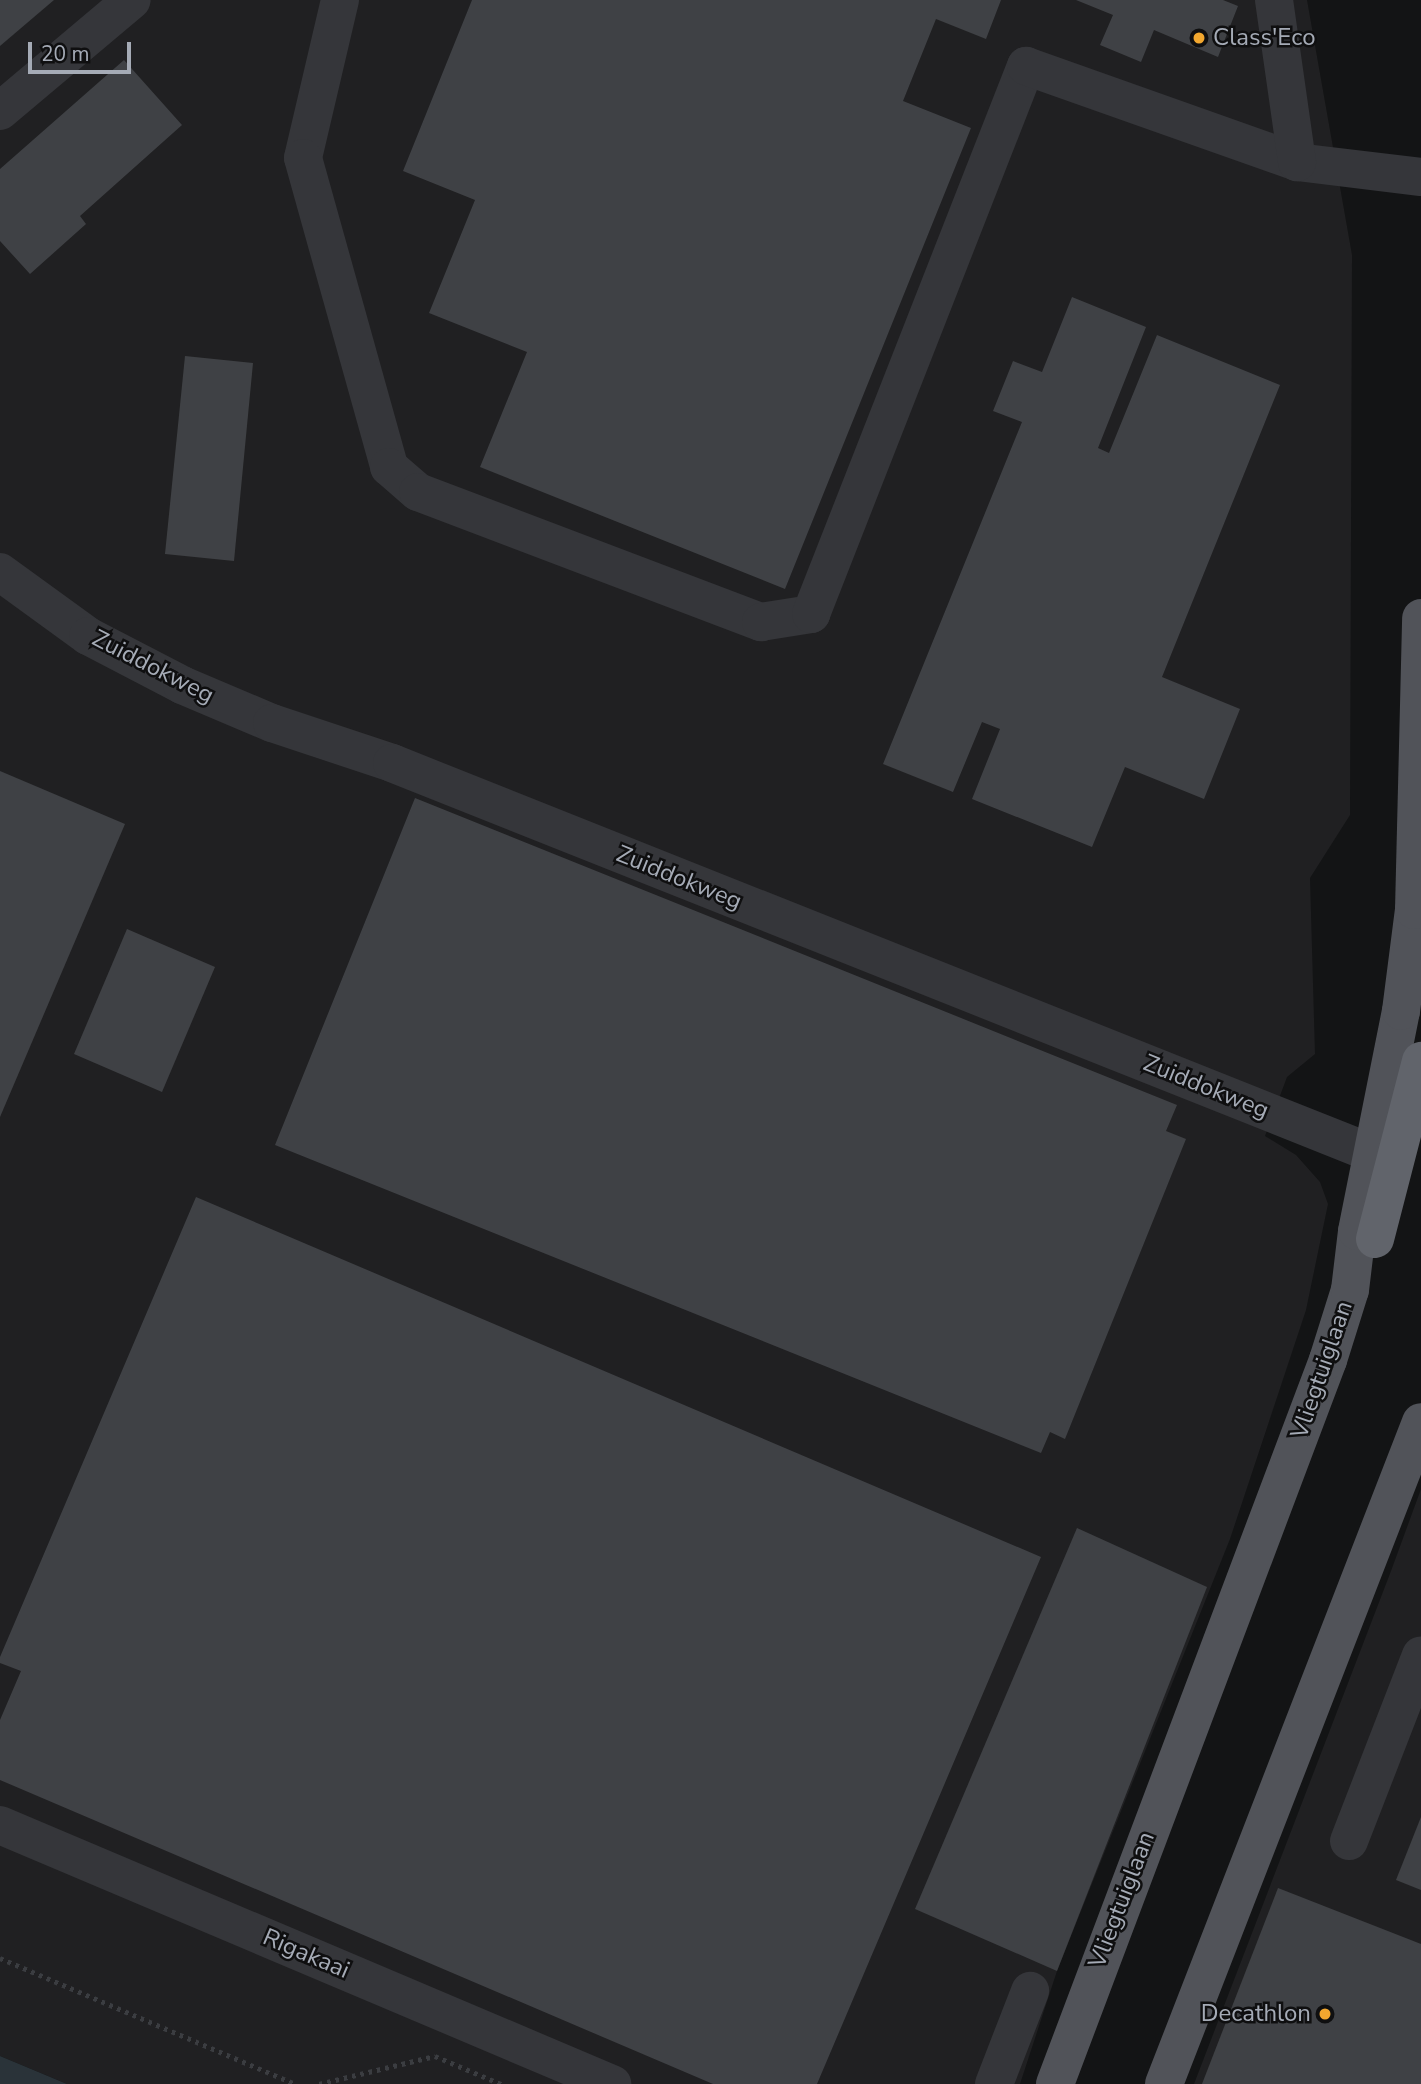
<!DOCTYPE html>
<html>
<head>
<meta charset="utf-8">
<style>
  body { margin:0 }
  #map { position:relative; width:1421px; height:2084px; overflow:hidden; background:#131415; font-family:"Nunito Sans",sans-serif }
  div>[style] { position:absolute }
  .built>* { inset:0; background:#202022 }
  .water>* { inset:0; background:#2a3339 }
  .building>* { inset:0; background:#3f4145 }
  .path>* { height:4.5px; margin-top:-2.25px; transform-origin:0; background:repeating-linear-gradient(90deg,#3b3d41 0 3.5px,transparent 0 8.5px) }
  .minor>* { height:38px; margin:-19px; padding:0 19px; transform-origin:19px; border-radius:19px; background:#35363a }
  .major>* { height:38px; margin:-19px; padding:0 19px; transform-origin:19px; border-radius:19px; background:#515359 }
  .highway>* { height:38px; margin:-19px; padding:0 19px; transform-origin:19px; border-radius:19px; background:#61646b }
  .dots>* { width:19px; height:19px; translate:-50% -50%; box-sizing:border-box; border:4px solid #0f0f10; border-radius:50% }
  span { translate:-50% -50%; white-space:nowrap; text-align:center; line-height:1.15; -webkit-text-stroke:5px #0f0f10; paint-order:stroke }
  .poi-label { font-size:24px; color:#a5abb6 }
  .left { translate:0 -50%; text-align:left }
  .right { translate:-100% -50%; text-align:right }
  .street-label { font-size:24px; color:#a5abb6 }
  .scale { position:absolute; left:28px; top:42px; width:103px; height:32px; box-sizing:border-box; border:4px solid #a5abb6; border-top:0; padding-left:9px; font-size:21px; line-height:24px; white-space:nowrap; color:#a5abb6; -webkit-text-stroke:5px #0f0f10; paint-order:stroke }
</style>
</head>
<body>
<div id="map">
  <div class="built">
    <div style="clip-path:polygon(0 0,1307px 0,1352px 255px,1350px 815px,1310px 878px,1315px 1054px,1287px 1077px,1265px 1136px,1296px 1155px,1320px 1182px,1328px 1204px,1306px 1310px,1230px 1539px,1057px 1971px,1020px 2084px,67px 2084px,0 2056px)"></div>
    <div style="clip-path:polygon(1421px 1489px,1421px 2084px,1194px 2084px,1391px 1571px)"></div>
  </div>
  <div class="water">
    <div style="clip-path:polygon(0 2056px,67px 2084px,0 2084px)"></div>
  </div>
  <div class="building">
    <div style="clip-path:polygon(0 0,54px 0,0 46px)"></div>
    <div style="clip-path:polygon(472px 0,1001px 0,986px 39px,936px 19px,903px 101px,971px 128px,785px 589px,480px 467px,527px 352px,429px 313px,475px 200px,403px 171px)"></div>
    <div style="clip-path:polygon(1076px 0,1223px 0,1238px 6px,1218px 57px,1154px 30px,1141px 62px,1100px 45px,1113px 15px)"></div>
    <div style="clip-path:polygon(124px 60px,182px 125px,80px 216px,86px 224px,30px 274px,0 241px,0 169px)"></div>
    <div style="clip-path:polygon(1072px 297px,1146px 327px,1098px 448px,1109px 453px,1157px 335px,1280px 385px,1162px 677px,1240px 709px,1204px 799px,1125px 767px,1092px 847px,972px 799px,1000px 729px,982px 722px,953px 792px,883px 764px,1022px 422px,993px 411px,1013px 361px,1042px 372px)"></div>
    <div style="clip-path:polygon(185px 356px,253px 363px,234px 561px,165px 554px)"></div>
    <div style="clip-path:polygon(0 771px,125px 824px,0 1117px)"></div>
    <div style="clip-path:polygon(415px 798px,1177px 1105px,1166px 1131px,1186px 1139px,1065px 1439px,1050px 1432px,1041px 1453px,275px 1145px)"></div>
    <div style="clip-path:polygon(127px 929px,215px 967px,162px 1092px,74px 1054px)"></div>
    <div style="clip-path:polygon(196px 1197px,1041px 1557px,817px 2084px,713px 2084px,0 1780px,0 1720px,21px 1671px,0 1663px,0 1657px)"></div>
    <div style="clip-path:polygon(1077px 1528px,1207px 1587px,1057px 1971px,915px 1909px)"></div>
    <div style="clip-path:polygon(1421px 1817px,1421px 1890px,1396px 1880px)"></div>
    <div style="clip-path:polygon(1278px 1888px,1421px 1944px,1421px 2084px,1202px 2084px)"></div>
  </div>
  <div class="path">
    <div style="left:0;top:1958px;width:322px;rotate:23.1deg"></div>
    <div style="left:319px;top:2084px;width:119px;rotate:-13.6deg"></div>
    <div style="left:435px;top:2056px;width:72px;rotate:23deg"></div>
  </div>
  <div class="minor">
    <div style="left:340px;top:0;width:162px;rotate:103.2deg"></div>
    <div style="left:303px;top:158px;width:321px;rotate:74.4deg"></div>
    <div style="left:389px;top:467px;width:38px;rotate:41deg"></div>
    <div style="left:418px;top:492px;width:367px;rotate:20.8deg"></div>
    <div style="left:761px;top:622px;width:51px;rotate:-9.1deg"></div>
    <div style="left:811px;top:614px;width:589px;rotate:-68.58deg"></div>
    <div style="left:1026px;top:66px;width:288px;rotate:19.5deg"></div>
    <div style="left:1297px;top:162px;width:125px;rotate:6.9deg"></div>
    <div style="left:1274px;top:0;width:164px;rotate:81.9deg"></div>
    <div style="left:0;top:111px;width:172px;rotate:-40.1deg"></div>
    <div style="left:0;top:572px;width:109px;rotate:36deg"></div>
    <div style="left:88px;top:636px;width:106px;rotate:27.5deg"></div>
    <div style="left:182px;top:685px;width:98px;rotate:22.9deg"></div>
    <div style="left:272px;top:723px;width:126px;rotate:18.4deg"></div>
    <div style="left:392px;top:763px;width:1057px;rotate:21.71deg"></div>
    <div style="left:0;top:1825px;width:665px;rotate:22.94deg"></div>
    <div style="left:1349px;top:1841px;width:199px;rotate:-68.8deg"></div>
    <div style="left:994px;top:2084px;width:100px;rotate:-68.8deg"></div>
  </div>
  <div class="major">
    <div style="left:1055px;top:2084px;width:774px;rotate:-69.34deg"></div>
    <div style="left:1328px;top:1360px;width:73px;rotate:-72.6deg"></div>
    <div style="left:1350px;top:1290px;width:59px;rotate:-83.2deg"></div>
    <div style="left:1357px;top:1231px;width:224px;rotate:-78.7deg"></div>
    <div style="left:1401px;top:1011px;width:102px;rotate:-82.7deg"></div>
    <div style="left:1414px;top:910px;width:292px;rotate:-88.6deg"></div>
    <div style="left:1164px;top:2084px;width:710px;rotate:-68.78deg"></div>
  </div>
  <div class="highway">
    <div style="left:1375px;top:1239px;width:184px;rotate:-75.5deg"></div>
  </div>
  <div class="dots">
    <div style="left:1199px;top:38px;background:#f2a72f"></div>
    <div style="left:1325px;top:2014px;background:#f2a72f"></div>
  </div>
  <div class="poi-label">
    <span class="left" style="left:1213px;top:38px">Class'Eco</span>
    <span class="right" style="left:1311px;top:2014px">Decathlon</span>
  </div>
  <div class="street-label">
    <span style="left:153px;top:667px;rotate:27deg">Zuiddokweg</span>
    <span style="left:679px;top:878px;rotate:22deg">Zuiddokweg</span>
    <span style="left:1206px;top:1087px;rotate:22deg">Zuiddokweg</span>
    <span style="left:1322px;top:1370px;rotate:-71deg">Vliegtuiglaan</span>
    <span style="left:1122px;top:1900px;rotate:-69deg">Vliegtuiglaan</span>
    <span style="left:306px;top:1954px;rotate:23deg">Rigakaai</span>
  </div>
  <div class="scale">20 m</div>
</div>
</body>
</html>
